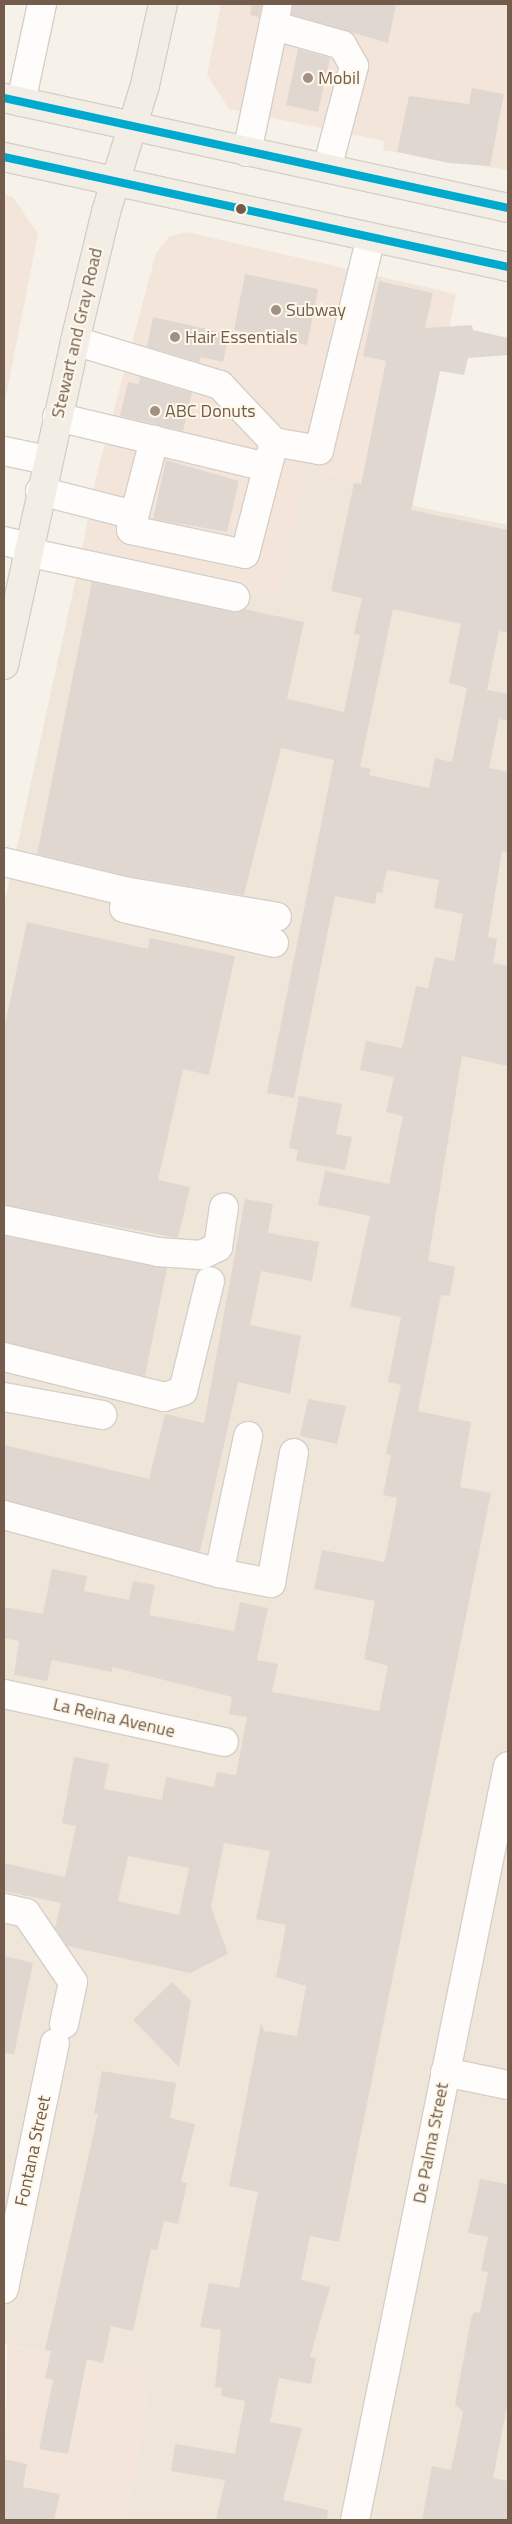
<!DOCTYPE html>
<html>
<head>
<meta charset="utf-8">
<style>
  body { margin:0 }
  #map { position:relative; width:512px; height:2524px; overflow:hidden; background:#f6f2ea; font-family:"Titillium Web",sans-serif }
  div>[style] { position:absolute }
  .residential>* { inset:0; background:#efe5d8 }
  .commercial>* { inset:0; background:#f4e5db }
  .building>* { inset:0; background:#e0d8d0 }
  .roads { filter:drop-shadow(1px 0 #d5cfc8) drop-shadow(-1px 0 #d5cfc8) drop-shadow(0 1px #d5cfc8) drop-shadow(0 -1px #d5cfc8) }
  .minor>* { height:28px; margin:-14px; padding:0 14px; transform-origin:14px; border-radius:14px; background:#fefdfc }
  .major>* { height:28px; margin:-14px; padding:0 14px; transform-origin:14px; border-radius:14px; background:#f2eee5 }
  .bus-1>* { height:8px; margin:-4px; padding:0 4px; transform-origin:4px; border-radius:4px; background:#00a9ce }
  .dots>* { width:14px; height:14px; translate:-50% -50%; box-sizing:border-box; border:2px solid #fef8eb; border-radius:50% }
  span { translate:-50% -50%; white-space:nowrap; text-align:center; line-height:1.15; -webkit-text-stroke:4px #fef8eb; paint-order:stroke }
  .poi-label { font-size:18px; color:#735c4c }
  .left { translate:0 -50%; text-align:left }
  .street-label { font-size:18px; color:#735c4c }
  .frame { position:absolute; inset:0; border:5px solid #735c4c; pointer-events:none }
</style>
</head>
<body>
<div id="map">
  <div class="residential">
    <div style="clip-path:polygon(306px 468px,415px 493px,413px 506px,508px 525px,508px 2520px,126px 2520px,151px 2376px,4px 2344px,4px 905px,81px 556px)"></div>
  </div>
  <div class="commercial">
    <div style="clip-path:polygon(221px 4px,508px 4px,508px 170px,383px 150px,384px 141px,229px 109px,207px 75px)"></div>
    <div style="clip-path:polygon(4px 194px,13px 197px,38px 234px,4px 406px)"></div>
    <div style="clip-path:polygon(187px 232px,456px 294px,415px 493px,306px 468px,276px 600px,81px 556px,95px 481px,156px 253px,170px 236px)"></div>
    <div style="clip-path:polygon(7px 2345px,151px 2376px,126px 2520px,4px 2520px)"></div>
  </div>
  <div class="building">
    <div style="clip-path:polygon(252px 4px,262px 4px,259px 17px,250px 15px)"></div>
    <div style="clip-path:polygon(293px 4px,396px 4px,388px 43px,292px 15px)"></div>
    <div style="clip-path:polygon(298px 49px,330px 58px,318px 112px,286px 105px)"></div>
    <div style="clip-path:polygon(472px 88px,504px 94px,490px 166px,449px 163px,397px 152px,409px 96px,469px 104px)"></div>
    <div style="clip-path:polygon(245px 274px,318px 289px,307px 345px,234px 330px)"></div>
    <div style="clip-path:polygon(evenodd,379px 281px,433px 293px,425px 328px,472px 325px,473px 330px,508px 338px,508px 355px,468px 358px,464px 375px,440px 371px,411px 510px,508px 530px,508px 633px,499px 631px,487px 690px,508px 694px,508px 721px,499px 719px,489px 768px,508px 772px,508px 852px,502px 851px,488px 937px,497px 939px,493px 963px,508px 966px,508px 1066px,462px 1056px,428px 1261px,455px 1267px,450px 1296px,441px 1295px,418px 1411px,471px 1422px,460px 1487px,491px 1493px,339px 2242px,310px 2236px,301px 2280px,330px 2287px,310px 2357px,316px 2358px,311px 2384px,279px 2378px,270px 2422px,302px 2428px,283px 2500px,328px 2510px,327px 2520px,216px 2520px,225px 2480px,171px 2471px,175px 2444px,235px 2454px,245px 2401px,221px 2396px,222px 2388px,215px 2387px,221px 2330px,200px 2327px,209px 2283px,239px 2288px,258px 2192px,229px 2186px,261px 2023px,266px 2034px,266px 2031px,297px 2036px,306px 1986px,276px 1977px,286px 1925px,256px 1919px,270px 1851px,224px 1843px,211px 1907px,228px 1954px,190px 1973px,67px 1946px,55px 1928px,61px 1903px,4px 1891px,4px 1863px,65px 1877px,76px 1826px,62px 1823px,74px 1757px,109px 1764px,104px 1789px,162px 1800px,166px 1777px,214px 1787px,217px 1772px,236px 1775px,247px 1717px,229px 1714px,232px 1697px,112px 1667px,112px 1672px,52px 1660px,47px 1681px,14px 1675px,19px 1641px,4px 1638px,4px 1607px,43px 1614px,52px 1569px,87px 1576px,84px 1591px,129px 1600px,133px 1581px,155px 1585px,149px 1615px,234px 1631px,240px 1602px,268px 1608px,257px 1660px,278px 1664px,272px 1692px,379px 1711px,388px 1666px,364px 1659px,375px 1601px,314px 1589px,322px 1550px,384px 1562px,386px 1556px,397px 1498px,383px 1495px,391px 1455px,386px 1454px,401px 1385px,388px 1382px,401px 1317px,350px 1307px,370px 1216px,318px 1205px,325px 1171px,389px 1184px,403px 1116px,386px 1112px,394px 1077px,360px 1070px,366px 1041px,402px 1048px,416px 986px,428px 988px,435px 957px,454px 961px,463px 914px,434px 908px,439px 880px,387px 870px,382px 893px,377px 892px,375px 904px,335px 896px,294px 1098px,267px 1093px,334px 760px,281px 748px,244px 895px,127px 876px,37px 854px,92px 582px,232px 612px,244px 609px,304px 622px,287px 699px,344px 712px,360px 635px,354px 634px,362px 598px,331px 591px,354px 483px,361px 484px,386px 361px,363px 356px,379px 281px,393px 609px,461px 624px,449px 683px,467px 688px,452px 762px,435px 758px,429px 788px,369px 775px,371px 769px,360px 767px,393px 609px,379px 281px,128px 1856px,189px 1868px,179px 1915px,118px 1901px,128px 1856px)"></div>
    <div style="clip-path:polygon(153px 317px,229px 334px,223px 362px,201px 357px,199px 362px,147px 347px)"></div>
    <div style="clip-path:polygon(140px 377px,192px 393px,183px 431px,120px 416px,128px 382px,139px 384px)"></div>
    <div style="clip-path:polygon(166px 460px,239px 481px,227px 532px,153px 519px)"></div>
    <div style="clip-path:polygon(27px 922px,148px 949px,150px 938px,235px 956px,209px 1075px,183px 1069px,158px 1180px,190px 1187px,178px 1238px,4px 1205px,4px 1029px)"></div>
    <div style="clip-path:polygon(299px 1096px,342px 1104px,336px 1134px,352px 1137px,345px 1170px,296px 1161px,298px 1150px,289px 1148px)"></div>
    <div style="clip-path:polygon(245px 1199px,273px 1204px,268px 1233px,319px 1242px,312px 1281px,261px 1271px,250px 1325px,301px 1336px,290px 1394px,238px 1382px,200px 1552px,4px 1500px,4px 1445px,149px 1479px,165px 1414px,204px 1423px)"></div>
    <div style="clip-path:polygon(4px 1236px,167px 1268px,145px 1376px,4px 1342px)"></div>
    <div style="clip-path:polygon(308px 1399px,346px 1406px,337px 1444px,300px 1436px)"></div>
    <div style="clip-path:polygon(4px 1956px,33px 1963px,14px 2054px,4px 2053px)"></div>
    <div style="clip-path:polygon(172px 1982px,191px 2001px,179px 2067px,133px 2020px)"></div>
    <div style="clip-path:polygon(102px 2071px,176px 2083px,170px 2118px,195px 2124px,181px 2182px,187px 2183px,178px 2224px,164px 2221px,157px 2250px,151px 2249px,133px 2331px,111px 2326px,103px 2363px,87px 2359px,68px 2454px,39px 2449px,53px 2380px,45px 2378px,51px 2351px,45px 2350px,98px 2114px,94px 2113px)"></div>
    <div style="clip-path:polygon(480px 2179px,508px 2184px,508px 2401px,493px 2478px,508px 2481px,508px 2520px,422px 2520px,432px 2466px,451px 2470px,463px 2412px,455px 2404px,471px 2319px,474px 2312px,480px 2313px,488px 2272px,481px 2271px,488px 2237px,468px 2233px)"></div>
    <div style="clip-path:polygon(4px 2459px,27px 2464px,23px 2487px,60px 2494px,54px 2520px,4px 2520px)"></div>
  </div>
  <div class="roads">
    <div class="minor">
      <div style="left:275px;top:26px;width:70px;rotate:15.8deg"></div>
      <div style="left:342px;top:45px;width:24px;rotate:60deg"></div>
      <div style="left:354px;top:66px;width:106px;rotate:104.7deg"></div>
      <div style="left:21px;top:102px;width:100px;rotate:-77.9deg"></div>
      <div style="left:247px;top:152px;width:151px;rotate:-78.2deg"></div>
      <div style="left:75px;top:341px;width:152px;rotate:16.9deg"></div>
      <div style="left:220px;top:385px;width:79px;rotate:46.5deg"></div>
      <div style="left:57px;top:417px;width:216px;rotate:13.4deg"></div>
      <div style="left:4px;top:451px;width:44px;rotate:11.8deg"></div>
      <div style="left:40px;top:491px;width:97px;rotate:14.3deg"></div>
      <div style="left:134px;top:515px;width:15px;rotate:101deg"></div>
      <div style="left:131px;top:530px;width:116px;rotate:11.9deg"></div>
      <div style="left:245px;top:554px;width:116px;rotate:-75.5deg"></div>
      <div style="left:274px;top:442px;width:46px;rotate:10.1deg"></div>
      <div style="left:319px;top:450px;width:219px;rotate:-76.3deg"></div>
      <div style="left:134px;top:517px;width:80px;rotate:-75.4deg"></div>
      <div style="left:4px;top:541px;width:25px;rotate:14deg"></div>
      <div style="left:27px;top:552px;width:213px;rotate:12.2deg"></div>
      <div style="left:4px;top:862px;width:123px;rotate:13.6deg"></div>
      <div style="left:124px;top:891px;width:155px;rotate:9.6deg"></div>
      <div style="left:124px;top:908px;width:154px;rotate:13.1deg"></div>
      <div style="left:4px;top:1220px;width:157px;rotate:11.7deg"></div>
      <div style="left:158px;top:1252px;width:43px;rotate:4deg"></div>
      <div style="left:201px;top:1255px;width:19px;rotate:-25deg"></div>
      <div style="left:218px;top:1247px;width:40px;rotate:-81.5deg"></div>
      <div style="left:4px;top:1357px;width:165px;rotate:14deg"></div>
      <div style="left:164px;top:1397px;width:20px;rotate:-18deg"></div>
      <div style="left:183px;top:1391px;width:113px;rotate:-76.2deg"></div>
      <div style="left:4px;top:1397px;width:100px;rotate:10.4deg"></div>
      <div style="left:4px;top:1515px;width:223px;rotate:15.1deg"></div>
      <div style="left:219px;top:1573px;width:140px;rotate:-78deg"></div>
      <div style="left:219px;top:1573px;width:53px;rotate:10.9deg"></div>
      <div style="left:271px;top:1583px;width:132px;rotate:-80deg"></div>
      <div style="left:4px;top:1694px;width:225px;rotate:12.3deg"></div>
      <div style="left:4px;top:1908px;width:23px;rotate:13deg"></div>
      <div style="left:26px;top:1913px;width:83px;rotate:55.7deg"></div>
      <div style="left:73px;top:1982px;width:43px;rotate:102.1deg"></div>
      <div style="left:445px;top:2072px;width:64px;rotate:11.7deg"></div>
      <div style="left:4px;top:2289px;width:251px;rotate:-78.3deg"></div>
      <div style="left:355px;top:2520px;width:769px;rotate:-78.53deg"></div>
    </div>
    <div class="major">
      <div style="left:4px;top:98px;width:516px;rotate:12.31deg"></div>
      <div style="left:4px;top:157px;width:516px;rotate:12.31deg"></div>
      <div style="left:4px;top:665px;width:332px;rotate:-77.6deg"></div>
      <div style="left:75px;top:341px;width:133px;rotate:-76.5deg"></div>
      <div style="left:106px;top:212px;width:133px;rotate:-72.9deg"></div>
      <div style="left:145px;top:85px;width:83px;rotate:-77.5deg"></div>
    </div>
  </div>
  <div class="bus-1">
    <div style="left:4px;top:98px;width:516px;rotate:12.31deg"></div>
    <div style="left:4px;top:157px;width:516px;rotate:12.31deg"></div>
  </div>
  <div class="dots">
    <div style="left:308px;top:78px;background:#a19083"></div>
    <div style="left:241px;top:209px;background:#735c4c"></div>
    <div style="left:276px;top:310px;background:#a19083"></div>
    <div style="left:175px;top:337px;background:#a19083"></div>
    <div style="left:155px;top:411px;background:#a19083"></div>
  </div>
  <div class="poi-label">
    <span class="left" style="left:318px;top:78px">Mobil</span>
    <span class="left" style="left:286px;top:310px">Subway</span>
    <span class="left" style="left:185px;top:337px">Hair Essentials</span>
    <span class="left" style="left:165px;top:411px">ABC Donuts</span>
  </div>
  <div class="street-label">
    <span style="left:77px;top:333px;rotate:-77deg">Stewart and Gray Road</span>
    <span style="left:114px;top:1718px;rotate:13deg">La Reina Avenue</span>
    <span style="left:431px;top:2143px;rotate:-79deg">De Palma Street</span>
    <span style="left:33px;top:2151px;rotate:-78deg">Fontana Street</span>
  </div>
  <div class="frame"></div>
</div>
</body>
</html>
